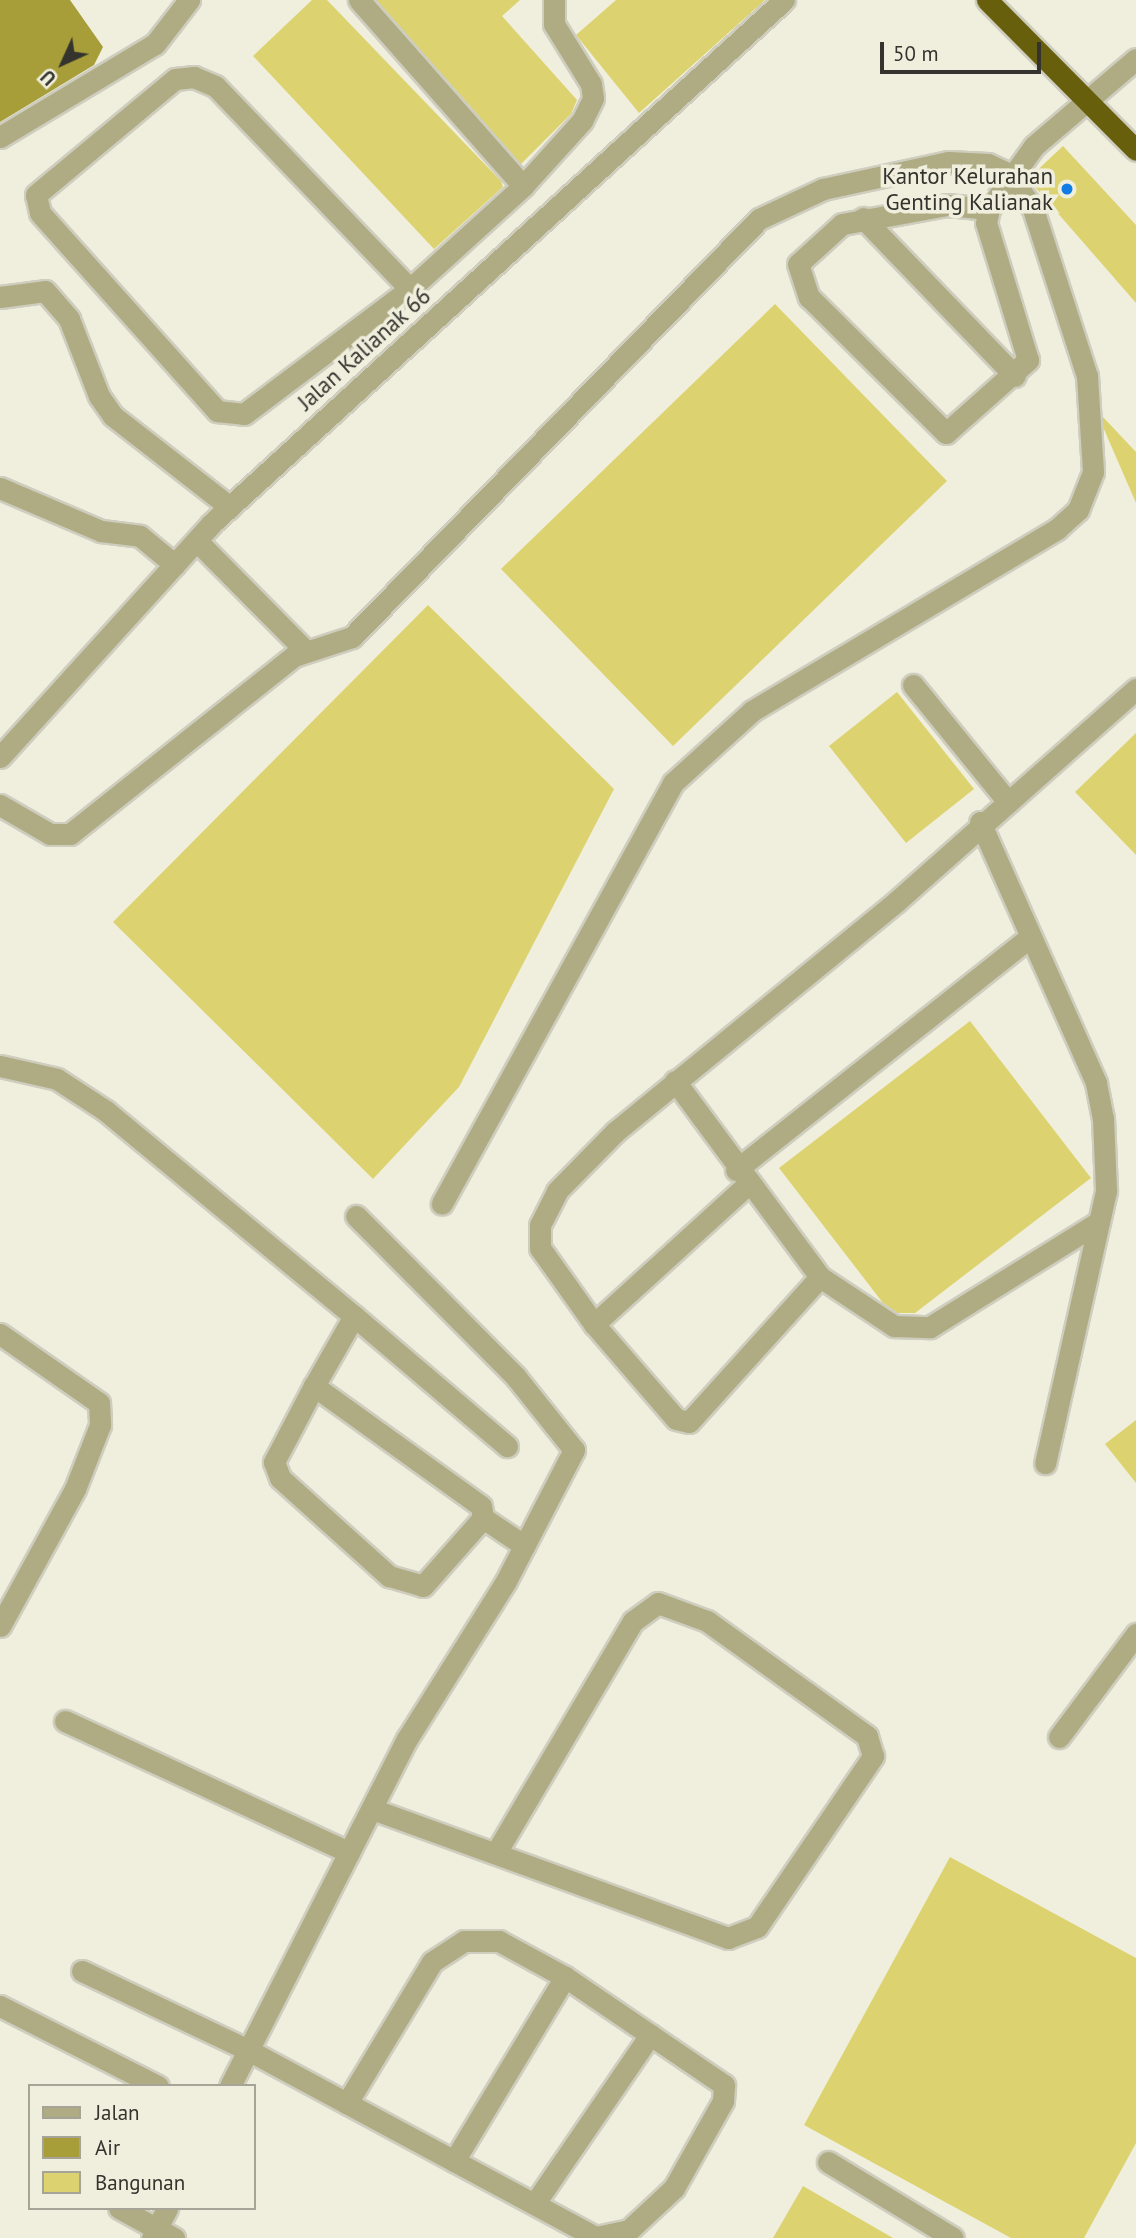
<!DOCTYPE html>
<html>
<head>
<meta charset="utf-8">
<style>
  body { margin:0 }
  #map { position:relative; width:1136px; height:2238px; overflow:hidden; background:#f0efde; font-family:"PT Sans",sans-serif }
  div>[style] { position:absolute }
  .water>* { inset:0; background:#a79e39 }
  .building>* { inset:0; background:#dcd370 }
  .roads { filter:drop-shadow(2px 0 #cecdbe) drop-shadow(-2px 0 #cecdbe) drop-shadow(0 2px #cecdbe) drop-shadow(0 -2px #cecdbe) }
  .minor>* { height:21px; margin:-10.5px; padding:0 10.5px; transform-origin:10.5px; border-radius:10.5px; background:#afac84 }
  .highway>* { height:21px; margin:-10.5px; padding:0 10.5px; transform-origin:10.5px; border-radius:10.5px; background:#675f0b }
  .dots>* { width:19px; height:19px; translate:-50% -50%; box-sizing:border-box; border:4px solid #f0efde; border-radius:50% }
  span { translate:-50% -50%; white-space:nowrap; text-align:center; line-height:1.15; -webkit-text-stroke:7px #f0efde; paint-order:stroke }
  .poi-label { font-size:23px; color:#34332d }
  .right { translate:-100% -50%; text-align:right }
  .street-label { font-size:23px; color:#34332d }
  .legend { position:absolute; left:28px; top:2084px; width:228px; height:126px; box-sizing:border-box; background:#f0efde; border:2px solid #a5a497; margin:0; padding:9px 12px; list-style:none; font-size:21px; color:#34332d }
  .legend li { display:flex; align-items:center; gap:14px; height:35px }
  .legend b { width:35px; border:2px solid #a5a497 }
  .north { position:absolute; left:28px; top:28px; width:70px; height:70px; -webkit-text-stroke:5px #f0efde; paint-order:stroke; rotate:225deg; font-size:19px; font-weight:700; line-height:28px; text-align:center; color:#34332d }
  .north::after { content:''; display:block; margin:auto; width:24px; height:32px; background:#34332d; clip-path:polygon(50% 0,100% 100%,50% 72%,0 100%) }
  .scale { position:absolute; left:880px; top:42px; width:161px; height:32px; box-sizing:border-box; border:4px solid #34332d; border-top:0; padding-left:9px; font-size:21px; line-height:24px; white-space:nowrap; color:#34332d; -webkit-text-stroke:5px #f0efde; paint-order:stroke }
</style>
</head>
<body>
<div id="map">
  <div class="water">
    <div style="clip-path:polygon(0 0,70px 0,103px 47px,94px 65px,0 122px)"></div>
  </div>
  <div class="building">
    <div style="clip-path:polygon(312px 0,327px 0,501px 181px,503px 187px,434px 249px,253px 56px)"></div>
    <div style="clip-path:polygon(376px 0,520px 0,502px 16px,577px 100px,571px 114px,521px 164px)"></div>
    <div style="clip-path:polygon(616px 0,765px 0,639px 113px,576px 35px)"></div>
    <div style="clip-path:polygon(1063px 146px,1136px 225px,1136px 303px,1028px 179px)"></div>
    <div style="clip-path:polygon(775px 304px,947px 481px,673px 746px,501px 569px)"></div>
    <div style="clip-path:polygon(1103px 417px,1136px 452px,1136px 503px,1103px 427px)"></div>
    <div style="clip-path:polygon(428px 605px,614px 789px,459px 1087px,373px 1179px,113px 922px)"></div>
    <div style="clip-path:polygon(897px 692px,974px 789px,906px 843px,829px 746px)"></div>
    <div style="clip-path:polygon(1136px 733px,1136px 855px,1075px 792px)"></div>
    <div style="clip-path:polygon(970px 1021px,1091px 1178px,915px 1313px,898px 1313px,883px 1303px,779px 1168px)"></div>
    <div style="clip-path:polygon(1136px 1420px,1136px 1483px,1105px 1444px)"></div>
    <div style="clip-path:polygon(950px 1857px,1136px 1958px,1136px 2143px,1084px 2238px,1011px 2238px,804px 2125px)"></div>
    <div style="clip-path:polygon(803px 2186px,893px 2238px,773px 2238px)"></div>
  </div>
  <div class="roads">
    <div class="minor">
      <div style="left:359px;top:0;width:248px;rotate:48.6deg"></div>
      <div style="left:0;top:137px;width:181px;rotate:-31deg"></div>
      <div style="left:155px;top:44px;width:56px;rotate:-52.3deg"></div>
      <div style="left:989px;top:209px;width:42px;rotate:-174.6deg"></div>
      <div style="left:947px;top:205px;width:107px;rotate:169.7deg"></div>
      <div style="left:842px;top:224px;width:59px;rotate:137.7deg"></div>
      <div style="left:798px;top:264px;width:35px;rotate:72deg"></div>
      <div style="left:809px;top:297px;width:193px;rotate:44.8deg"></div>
      <div style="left:946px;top:433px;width:110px;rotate:-41.7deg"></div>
      <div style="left:1028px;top:360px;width:143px;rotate:-107deg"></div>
      <div style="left:986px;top:223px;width:14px;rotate:-78deg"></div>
      <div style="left:989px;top:209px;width:77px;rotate:-54.5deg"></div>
      <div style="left:1034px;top:146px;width:134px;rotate:-40.5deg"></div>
      <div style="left:863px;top:218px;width:219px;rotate:46.1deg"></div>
      <div style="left:410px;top:289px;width:281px;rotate:-133.8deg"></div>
      <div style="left:215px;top:86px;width:23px;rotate:-157deg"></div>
      <div style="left:194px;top:77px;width:19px;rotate:174deg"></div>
      <div style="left:175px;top:79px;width:181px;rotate:140.2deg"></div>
      <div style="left:36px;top:195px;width:18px;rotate:77deg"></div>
      <div style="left:40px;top:213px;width:266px;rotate:48.2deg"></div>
      <div style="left:217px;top:411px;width:27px;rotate:6deg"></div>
      <div style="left:244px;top:414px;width:208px;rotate:-37deg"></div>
      <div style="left:410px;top:289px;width:153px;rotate:-42.3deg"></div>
      <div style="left:523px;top:186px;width:88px;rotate:-47.8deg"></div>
      <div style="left:582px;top:121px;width:25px;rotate:-64deg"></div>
      <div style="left:593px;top:98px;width:14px;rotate:-98deg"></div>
      <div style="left:591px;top:84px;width:70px;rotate:-121.7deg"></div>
      <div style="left:554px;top:24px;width:24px;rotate:-90deg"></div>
      <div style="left:0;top:297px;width:45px;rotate:-7.6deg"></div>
      <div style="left:45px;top:291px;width:37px;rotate:49deg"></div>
      <div style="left:69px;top:319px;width:83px;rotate:68.7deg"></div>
      <div style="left:99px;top:396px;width:24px;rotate:55deg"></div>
      <div style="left:113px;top:416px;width:148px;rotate:37.9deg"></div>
      <div style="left:0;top:488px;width:110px;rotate:23.1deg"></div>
      <div style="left:101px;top:531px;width:39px;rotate:7deg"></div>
      <div style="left:140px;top:536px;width:45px;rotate:39.6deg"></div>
      <div style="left:197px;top:541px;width:152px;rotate:45.3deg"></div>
      <div style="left:913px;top:685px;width:151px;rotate:50.9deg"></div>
      <div style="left:0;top:757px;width:316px;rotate:-47.8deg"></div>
      <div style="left:212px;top:523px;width:775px;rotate:-42.44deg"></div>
      <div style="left:0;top:805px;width:58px;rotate:30.1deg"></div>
      <div style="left:50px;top:834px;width:20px"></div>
      <div style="left:70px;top:834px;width:286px;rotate:-38.5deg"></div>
      <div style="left:294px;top:656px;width:61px;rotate:-18.1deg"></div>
      <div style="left:352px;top:637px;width:583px;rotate:-45.76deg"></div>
      <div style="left:759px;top:219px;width:71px;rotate:-25.1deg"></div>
      <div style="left:823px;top:189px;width:128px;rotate:-12.2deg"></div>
      <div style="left:948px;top:162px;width:40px;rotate:2.9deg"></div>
      <div style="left:988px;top:164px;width:23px;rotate:25deg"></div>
      <div style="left:1009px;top:174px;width:42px;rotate:55.6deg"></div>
      <div style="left:1033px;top:209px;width:176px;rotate:72.1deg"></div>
      <div style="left:1087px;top:376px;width:96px;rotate:86.4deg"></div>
      <div style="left:1093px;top:472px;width:41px;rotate:111.5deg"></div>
      <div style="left:1078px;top:510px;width:28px;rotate:138deg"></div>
      <div style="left:1057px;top:529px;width:355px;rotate:149.2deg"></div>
      <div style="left:752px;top:711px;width:107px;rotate:137.7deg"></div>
      <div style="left:673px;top:783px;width:480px;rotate:118.8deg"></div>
      <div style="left:980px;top:822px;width:286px;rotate:66deg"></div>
      <div style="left:1096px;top:1083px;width:36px;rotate:79deg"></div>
      <div style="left:1103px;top:1118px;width:73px;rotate:87.6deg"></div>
      <div style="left:1106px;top:1191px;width:279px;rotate:102.6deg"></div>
      <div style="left:0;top:1066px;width:58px;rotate:12.8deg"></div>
      <div style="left:57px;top:1079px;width:59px;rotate:33.1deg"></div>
      <div style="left:106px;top:1111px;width:322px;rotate:39.6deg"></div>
      <div style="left:354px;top:1316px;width:81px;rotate:119.7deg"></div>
      <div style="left:314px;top:1386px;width:86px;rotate:117.8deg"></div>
      <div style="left:274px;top:1462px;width:17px;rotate:69deg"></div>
      <div style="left:280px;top:1478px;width:147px;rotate:42deg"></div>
      <div style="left:389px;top:1576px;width:35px;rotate:16deg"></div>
      <div style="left:423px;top:1586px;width:91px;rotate:-48.6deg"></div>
      <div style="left:483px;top:1518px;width:12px;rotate:-99deg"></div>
      <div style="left:481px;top:1506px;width:206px;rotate:-144.3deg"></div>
      <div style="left:675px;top:1081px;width:244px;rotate:53.5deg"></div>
      <div style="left:820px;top:1277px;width:89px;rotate:33.5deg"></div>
      <div style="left:894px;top:1326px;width:36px;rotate:2deg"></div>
      <div style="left:930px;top:1327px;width:199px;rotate:-31.9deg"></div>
      <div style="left:736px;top:1170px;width:372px;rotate:-38.4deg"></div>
      <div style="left:747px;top:1185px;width:207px;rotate:137.7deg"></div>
      <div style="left:594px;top:1324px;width:125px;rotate:49.2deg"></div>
      <div style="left:676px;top:1419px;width:13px;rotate:13deg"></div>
      <div style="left:689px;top:1422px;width:195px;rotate:-47.9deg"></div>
      <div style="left:354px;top:1316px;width:201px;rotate:40.4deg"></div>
      <div style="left:594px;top:1324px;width:93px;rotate:-125.4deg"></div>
      <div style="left:540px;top:1248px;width:23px;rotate:-90deg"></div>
      <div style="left:540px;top:1225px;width:38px;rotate:-63deg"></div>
      <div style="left:557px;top:1191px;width:83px;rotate:-45.5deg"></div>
      <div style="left:615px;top:1132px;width:363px;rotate:-39.3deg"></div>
      <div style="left:896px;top:902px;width:321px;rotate:-41.6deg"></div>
      <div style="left:0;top:1334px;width:121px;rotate:34.9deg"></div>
      <div style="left:99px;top:1403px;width:22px;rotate:87deg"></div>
      <div style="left:100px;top:1425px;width:69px;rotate:111.3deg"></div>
      <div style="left:75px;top:1489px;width:156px;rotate:118.7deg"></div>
      <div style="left:483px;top:1518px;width:50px;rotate:33.7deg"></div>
      <div style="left:65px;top:1721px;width:313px;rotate:24.8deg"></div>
      <div style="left:1059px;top:1737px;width:129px;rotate:-53.2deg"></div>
      <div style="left:372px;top:1809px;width:379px;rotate:19.9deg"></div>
      <div style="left:728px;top:1938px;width:31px;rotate:-21deg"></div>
      <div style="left:757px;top:1927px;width:207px;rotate:-55.8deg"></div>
      <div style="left:873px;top:1756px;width:21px;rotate:-107deg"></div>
      <div style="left:867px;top:1736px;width:197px;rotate:-144.3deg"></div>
      <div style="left:707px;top:1621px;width:52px;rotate:-159.8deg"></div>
      <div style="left:658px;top:1603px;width:31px;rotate:144deg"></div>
      <div style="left:633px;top:1621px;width:267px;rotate:120.6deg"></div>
      <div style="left:82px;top:1971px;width:184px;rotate:25.4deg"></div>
      <div style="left:248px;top:2050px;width:395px;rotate:28.3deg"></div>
      <div style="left:596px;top:2237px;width:34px;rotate:-12deg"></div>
      <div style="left:629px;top:2230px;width:62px;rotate:-43deg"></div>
      <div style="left:674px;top:2188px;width:100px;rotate:-60.6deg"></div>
      <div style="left:723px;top:2101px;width:16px;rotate:-86deg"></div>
      <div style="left:724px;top:2085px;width:192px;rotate:-145.8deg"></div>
      <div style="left:565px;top:1977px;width:75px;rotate:-151.4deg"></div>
      <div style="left:499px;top:1941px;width:35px;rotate:180deg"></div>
      <div style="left:464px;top:1941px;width:38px;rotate:147deg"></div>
      <div style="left:432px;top:1962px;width:165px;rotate:121.1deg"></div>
      <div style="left:0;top:2006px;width:177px;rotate:26.9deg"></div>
      <div style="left:230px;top:2086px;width:390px;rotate:-63deg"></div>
      <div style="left:407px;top:1739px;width:184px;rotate:-57.9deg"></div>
      <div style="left:505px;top:1583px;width:150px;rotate:-62.6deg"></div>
      <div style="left:574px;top:1450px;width:93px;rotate:-128.5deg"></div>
      <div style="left:516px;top:1377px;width:227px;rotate:-134.8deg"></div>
      <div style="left:454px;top:2161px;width:215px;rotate:-58.9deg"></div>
      <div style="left:828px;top:2162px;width:146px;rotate:31.3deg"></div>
      <div style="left:535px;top:2203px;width:204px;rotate:-55.6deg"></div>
      <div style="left:119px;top:2208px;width:63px;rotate:28.6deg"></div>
      <div style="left:152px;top:2238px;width:34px;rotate:-63deg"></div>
    </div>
    <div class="highway">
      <div style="left:987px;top:0;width:211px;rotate:45.2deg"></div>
    </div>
  </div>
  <div class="dots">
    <div style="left:1067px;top:189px;background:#107ce4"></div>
  </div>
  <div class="poi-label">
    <span class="right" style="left:1053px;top:189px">Kantor Kelurahan<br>Genting Kalianak</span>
  </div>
  <div class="street-label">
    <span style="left:364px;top:349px;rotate:-42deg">Jalan Kalianak 66</span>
  </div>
  <ul class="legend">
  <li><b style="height:9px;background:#afac84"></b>Jalan</li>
  <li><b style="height:19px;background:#a79e39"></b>Air</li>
  <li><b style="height:19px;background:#dcd370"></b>Bangunan</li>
  </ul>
  <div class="north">U</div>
  <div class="scale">50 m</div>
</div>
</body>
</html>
